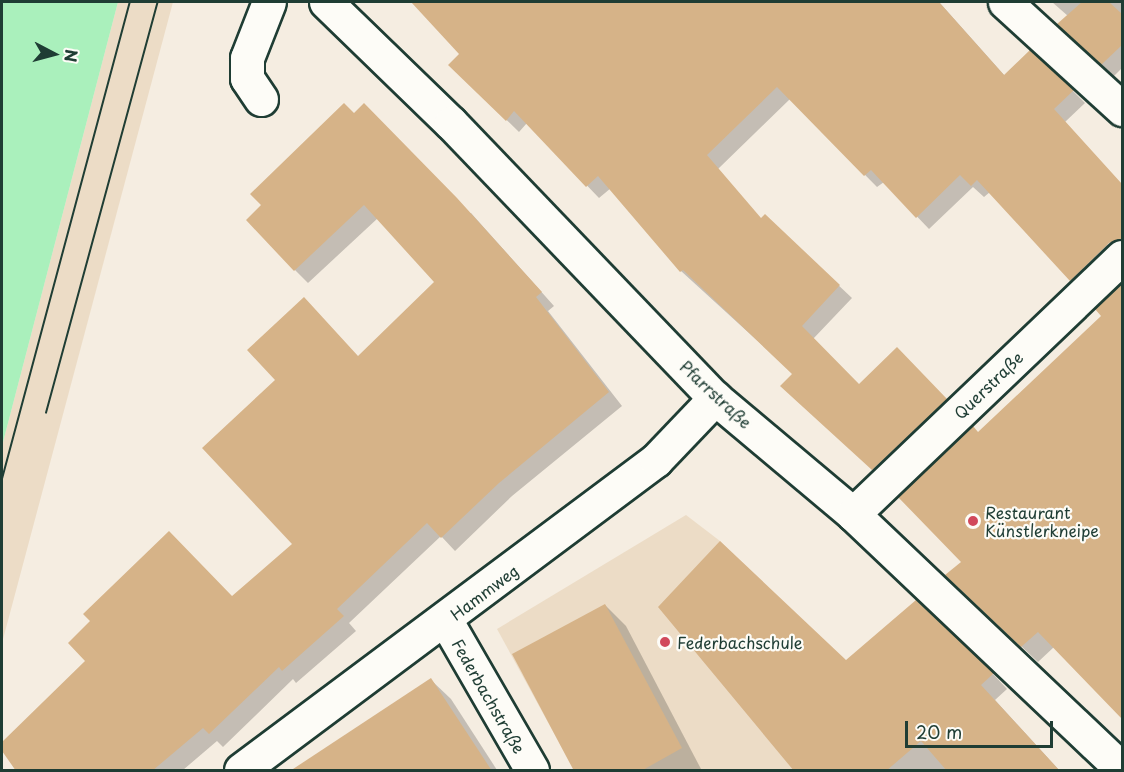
<!DOCTYPE html>
<html>
<head>
<meta charset="utf-8">
<style>
  body { margin:0 }
  #map { position:relative; width:1124px; height:772px; overflow:hidden; background:#f5ede1; font-family:"Playpen Sans",sans-serif }
  div>[style] { position:absolute }
  .built>* { inset:0; background:#ecdcc6 }
  .green>* { inset:0; background:#aaf0bc }
  .shadow>* { inset:0; background:#0003 }
  .building>* { inset:0; background:#d6b388 }
  .roads { filter:drop-shadow(2px 0 #1f3d34) drop-shadow(-2px 0 #1f3d34) drop-shadow(0 2px #1f3d34) drop-shadow(0 -2px #1f3d34) }
  .minor>* { height:33px; margin:-16.5px; padding:0 16.5px; transform-origin:16.5px; border-radius:16.5px; background:#fdfcf7 }
  .tram>* { height:1.5px; margin:-0.75px; padding:0 0.75px; transform-origin:0.75px; border-radius:0.75px; background:#1f3d34 }
  .dots>* { width:16px; height:16px; translate:-50% -50%; box-sizing:border-box; border:3px solid #fdfcf7; border-radius:50% }
  span { translate:-50% -50%; white-space:nowrap; text-align:center; line-height:1.15; -webkit-text-stroke:4.5px #fdfcf7; paint-order:stroke }
  .street-label { font-size:16px; color:#1f3d34 }
  .poi-label { font-size:16px; color:#1f3d34 }
  .left { translate:0 -50%; text-align:left }
  .frame { position:absolute; inset:0; border:3px solid #1f3d34; pointer-events:none }
  .north { position:absolute; left:24px; top:24px; width:60px; height:60px; -webkit-text-stroke:4px #fdfcf7; paint-order:stroke; rotate:96deg; font-size:16px; font-weight:700; line-height:24px; text-align:center; color:#1f3d34 }
  .north::after { content:''; display:block; margin:auto; width:21px; height:27px; background:#1f3d34; clip-path:polygon(50% 0,100% 100%,50% 72%,0 100%) }
  .scale { position:absolute; left:905px; top:721px; width:148px; height:27px; box-sizing:border-box; border:3px solid #1f3d34; border-top:0; padding-left:8px; font-size:18px; line-height:21px; white-space:nowrap; color:#1f3d34; -webkit-text-stroke:4px #fdfcf7; paint-order:stroke }
</style>
</head>
<body>
<div id="map">
  <div class="built">
    <div style="clip-path:polygon(118px 2px,173px 2px,2px 643px,2px 446px)"></div>
    <div style="clip-path:polygon(686px 515px,720px 541px,844px 661px,794px 770px,574px 770px,497px 629px)"></div>
  </div>
  <div class="green">
    <div style="clip-path:polygon(2px 2px,118px 2px,2px 446px)"></div>
  </div>
  <div class="shadow">
    <div style="clip-path:polygon(413px 2px,700px 2px,709px 8px,716px 2px,939px 2px,1005px 76px,1073px 91px,1085px 103px,1065px 122px,1122px 185px,1122px 230px,1107px 244px,1119px 258px,1083px 292px,990px 192px,984px 197px,973px 187px,929px 229px,884px 182px,877px 187px,790px 99px,718px 169px,761px 220px,765px 216px,852px 298px,813px 339px,859px 386px,897px 349px,958px 412px,886px 481px,794px 398px,794px 374px,681px 271px,611px 188px,599px 198px,527px 123px,519px 132px,450px 65px,461px 54px)"></div>
    <div style="clip-path:polygon(1052px 2px,1122px 2px,1122px 68px,1114px 76px,1072px 37px,1068px 16px)"></div>
    <div style="clip-path:polygon(252px 194px,471px 213px,554px 306px,548px 311px,622px 406px,512px 496px,455px 551px,441px 536px,349px 623px,356px 631px,296px 683px,293px 679px,223px 747px,217px 741px,183px 770px,18px 770px,2px 744px,87px 661px,232px 598px,294px 544px,437px 282px,378px 218px,308px 283px,295px 270px,263px 205px)"></div>
    <div style="clip-path:polygon(1122px 285px,1122px 717px,1054px 647px,1038px 662px,963px 591px,978px 434px,1103px 316px,1097px 309px)"></div>
    <div style="clip-path:polygon(605px 605px,626px 626px,701px 769px,576px 770px)"></div>
    <div style="clip-path:polygon(993px 674px,1007px 689px,995px 700px,1059px 770px,796px 770px)"></div>
    <div style="clip-path:polygon(431px 680px,451px 699px,497px 770px,293px 770px)"></div>
  </div>
  <div class="building">
    <div style="clip-path:polygon(411px 2px,939px 2px,1004px 75px,1030px 50px,1074px 90px,1054px 109px,1122px 184px,1122px 239px,1109px 243px,1070px 281px,977px 180px,971px 186px,960px 175px,916px 218px,871px 170px,864px 176px,777px 87px,707px 155px,761px 218px,765px 214px,840px 285px,802px 326px,859px 384px,897px 347px,947px 399px,872px 470px,780px 386px,792px 374px,683px 270px,680px 272px,598px 176px,586px 187px,514px 111px,506px 121px,448px 65px,459px 54px)"></div>
    <div style="clip-path:polygon(1082px 2px,1109px 2px,1122px 14px,1122px 45px,1101px 65px,1057px 24px)"></div>
    <div style="clip-path:polygon(344px 103px,354px 113px,364px 103px,457px 198px,542px 292px,536px 297px,609px 392px,499px 483px,441px 538px,427px 523px,337px 609px,344px 616px,282px 671px,279px 667px,209px 734px,203px 728px,152px 771px,16px 771px,2px 751px,2px 742px,85px 661px,68px 643px,90px 621px,83px 614px,169px 531px,232px 596px,292px 544px,202px 448px,275px 380px,247px 350px,304px 297px,358px 356px,434px 282px,364px 205px,294px 271px,246px 220px,261px 205px,250px 194px)"></div>
    <div style="clip-path:polygon(1122px 282px,1122px 719px,1038px 632px,1021px 647px,945px 575px,961px 562px,898px 497px,973px 426px,978px 432px,1101px 316px,1095px 309px)"></div>
    <div style="clip-path:polygon(720px 541px,846px 660px,916px 600px,994px 673px,981px 685px,1060px 771px,947px 771px,921px 741px,886px 771px,794px 771px,658px 607px)"></div>
    <div style="clip-path:polygon(605px 604px,682px 748px,641px 771px,574px 771px,512px 654px)"></div>
    <div style="clip-path:polygon(431px 678px,492px 771px,290px 771px)"></div>
  </div>
  <div class="roads">
    <div class="minor">
      <div style="left:326px;top:2px;width:174px;rotate:44.1deg"></div>
      <div style="left:451px;top:123px;width:381px;rotate:46.2deg"></div>
      <div style="left:715px;top:398px;width:180px;rotate:40deg"></div>
      <div style="left:853px;top:514px;width:371px;rotate:43.5deg"></div>
      <div style="left:1005px;top:2px;width:159px;rotate:42.4deg"></div>
      <div style="left:261px;top:99px;width:25px;rotate:-124deg"></div>
      <div style="left:247px;top:78px;width:20px;rotate:-90deg"></div>
      <div style="left:247px;top:58px;width:60px;rotate:-68.6deg"></div>
      <div style="left:853px;top:514px;width:372px;rotate:-43.7deg"></div>
      <div style="left:446px;top:621px;width:172px;rotate:60deg"></div>
      <div style="left:241px;top:770px;width:518px;rotate:-36.76deg"></div>
      <div style="left:656px;top:460px;width:86px;rotate:-46.4deg"></div>
    </div>
  </div>
  <div class="tram">
    <div style="left:46px;top:413px;width:426px;rotate:-74.8deg"></div>
    <div style="left:2px;top:479px;width:494px;rotate:-75deg"></div>
  </div>
  <div class="dots">
    <div style="left:973px;top:521px;background:#d1495b"></div>
    <div style="left:665px;top:642px;background:#d1495b"></div>
  </div>
  <div class="street-label">
    <span style="left:988px;top:385px;rotate:-44deg">Querstraße</span>
    <span style="left:716px;top:394px;rotate:43deg">Pfarrstraße</span>
    <span style="left:484px;top:592px;rotate:-37deg">Hammweg</span>
    <span style="left:489px;top:696px;rotate:60deg">Federbachstraße</span>
  </div>
  <div class="poi-label">
    <span class="left" style="left:985px;top:521px">Restaurant<br>Künstlerkneipe</span>
    <span class="left" style="left:677px;top:642px">Federbachschule</span>
  </div>
  <div class="frame"></div>
  <div class="north">N</div>
  <div class="scale">20 m</div>
</div>
</body>
</html>
